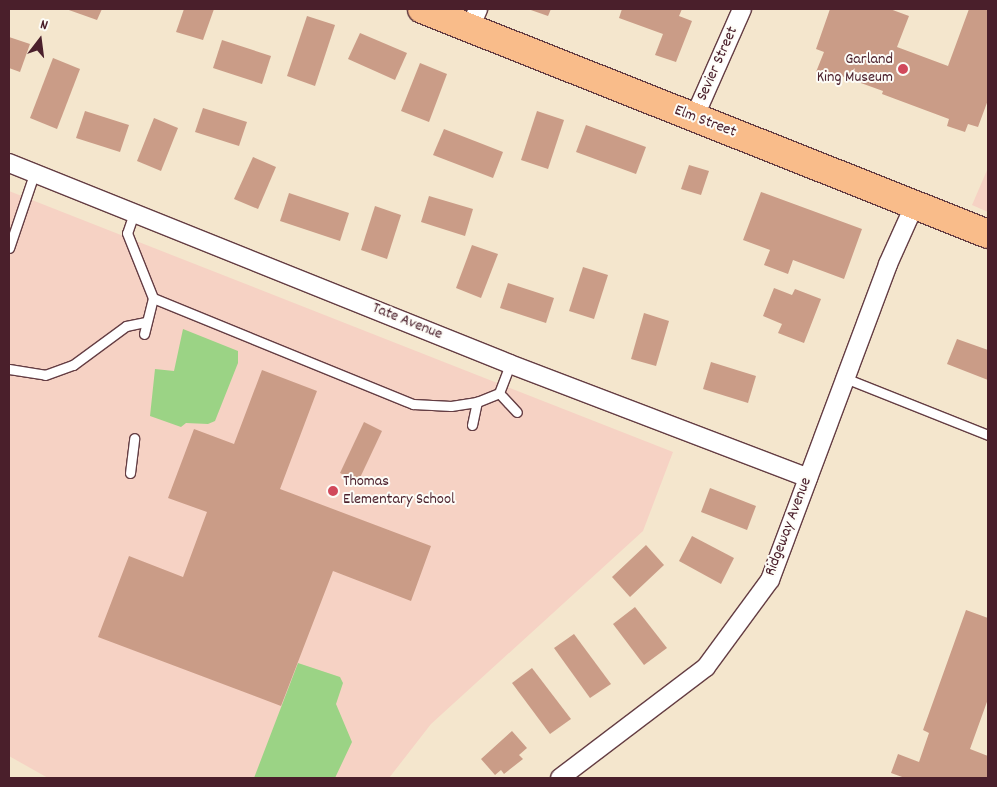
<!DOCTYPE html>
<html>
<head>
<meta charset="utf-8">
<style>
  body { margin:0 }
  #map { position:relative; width:997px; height:787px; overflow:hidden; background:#f4e6cd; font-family:Dekko,sans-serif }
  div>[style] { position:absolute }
  .built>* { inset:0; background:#f6d2c4 }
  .green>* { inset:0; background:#9bd385 }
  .building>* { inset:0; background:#ca9c87 }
  .roads { filter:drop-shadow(1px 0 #643d43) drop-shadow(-1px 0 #643d43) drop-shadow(0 1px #643d43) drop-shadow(0 -1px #643d43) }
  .service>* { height:9px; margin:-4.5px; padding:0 4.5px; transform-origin:4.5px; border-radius:4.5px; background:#fff }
  .minor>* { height:18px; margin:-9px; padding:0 9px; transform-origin:9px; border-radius:9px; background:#fff }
  .primary>* { height:28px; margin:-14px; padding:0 14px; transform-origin:14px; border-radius:14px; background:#f9bc8a }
  .dots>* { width:14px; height:14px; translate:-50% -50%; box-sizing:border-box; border:2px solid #fdfcf7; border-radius:50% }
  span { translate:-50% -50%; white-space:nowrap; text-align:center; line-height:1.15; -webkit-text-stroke:4px #fdfcf7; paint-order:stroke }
  .poi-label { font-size:16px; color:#4a1f2b }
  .right { translate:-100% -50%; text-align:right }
  .left { translate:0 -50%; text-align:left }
  .street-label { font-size:16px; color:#4a1f2b }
  .frame { position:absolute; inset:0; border:10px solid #4a1f2b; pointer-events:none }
  .north { position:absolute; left:15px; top:15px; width:50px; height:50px; -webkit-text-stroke:4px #fdfcf7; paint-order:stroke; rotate:15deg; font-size:14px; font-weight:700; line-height:20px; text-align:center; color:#4a1f2b }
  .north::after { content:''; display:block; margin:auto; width:18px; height:22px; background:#4a1f2b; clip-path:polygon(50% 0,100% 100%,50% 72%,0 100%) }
</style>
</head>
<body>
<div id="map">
  <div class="built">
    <div style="clip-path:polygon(988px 168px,988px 212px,972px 205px)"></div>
    <div style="clip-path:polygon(9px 191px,673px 452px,643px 531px,431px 724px,389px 778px,48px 778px,9px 756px)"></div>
  </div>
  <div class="green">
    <div style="clip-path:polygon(183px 329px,238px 351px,238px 363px,215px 421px,208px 424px,186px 423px,181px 427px,150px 416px,155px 369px,174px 371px)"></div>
    <div style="clip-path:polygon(298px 663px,340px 677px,343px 683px,336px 704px,352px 742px,335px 778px,254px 778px)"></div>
  </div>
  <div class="building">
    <div style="clip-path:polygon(66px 9px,102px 9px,97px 20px)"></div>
    <div style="clip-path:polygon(184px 9px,214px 9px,203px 40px,176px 32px)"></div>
    <div style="clip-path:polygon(528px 9px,551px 9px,548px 16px)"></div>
    <div style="clip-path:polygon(622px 9px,682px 9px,679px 16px,692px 21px,676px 62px,655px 55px,663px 34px,619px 18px)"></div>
    <div style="clip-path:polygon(830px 9px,890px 9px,909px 16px,897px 47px,948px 66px,969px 9px,988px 9px,988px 100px,978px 127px,968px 124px,965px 132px,947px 126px,949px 119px,882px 94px,883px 91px,836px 74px,834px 78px,816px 72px,824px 52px,816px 49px)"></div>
    <div style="clip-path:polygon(307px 16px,335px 25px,315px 86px,287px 76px)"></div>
    <div style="clip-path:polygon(360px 33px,407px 53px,395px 80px,348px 59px)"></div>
    <div style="clip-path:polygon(9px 37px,30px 44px,20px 72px,9px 68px)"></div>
    <div style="clip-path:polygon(222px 40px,271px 56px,262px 84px,213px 68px)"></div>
    <div style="clip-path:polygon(53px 58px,80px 69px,57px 129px,30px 118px)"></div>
    <div style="clip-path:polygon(420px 63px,447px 74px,429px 122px,401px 111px)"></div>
    <div style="clip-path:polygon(203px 108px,247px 122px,239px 146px,195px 132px)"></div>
    <div style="clip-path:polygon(85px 111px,129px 125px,120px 152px,76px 138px)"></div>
    <div style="clip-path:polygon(537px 111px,564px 120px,548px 169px,521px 160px)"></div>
    <div style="clip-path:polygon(154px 118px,178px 128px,161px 171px,137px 161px)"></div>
    <div style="clip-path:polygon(586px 125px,646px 147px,636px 174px,576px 152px)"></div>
    <div style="clip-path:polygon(444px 129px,503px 152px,493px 178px,433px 155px)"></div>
    <div style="clip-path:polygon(253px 157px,276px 167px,258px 209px,234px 199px)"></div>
    <div style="clip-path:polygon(689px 165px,709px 171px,701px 195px,681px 189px)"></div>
    <div style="clip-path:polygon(761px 192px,862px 229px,844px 279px,793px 260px,788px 274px,764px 265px,770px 250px,743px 240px)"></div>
    <div style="clip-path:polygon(289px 193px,349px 213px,340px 241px,280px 221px)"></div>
    <div style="clip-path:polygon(429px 196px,473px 209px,465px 236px,421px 222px)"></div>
    <div style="clip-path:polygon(375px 206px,401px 215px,387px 259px,361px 250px)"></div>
    <div style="clip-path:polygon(472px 245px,498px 254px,481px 298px,456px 288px)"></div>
    <div style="clip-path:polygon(583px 267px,608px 275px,594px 319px,569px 311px)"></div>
    <div style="clip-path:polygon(508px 283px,554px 298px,546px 323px,500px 308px)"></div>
    <div style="clip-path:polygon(774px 288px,792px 295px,795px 289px,821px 299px,804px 343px,778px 333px,782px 324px,763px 316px)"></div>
    <div style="clip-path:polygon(644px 313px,669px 321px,656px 366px,631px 359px)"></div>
    <div style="clip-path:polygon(957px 339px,988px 350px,988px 380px,947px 364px)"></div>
    <div style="clip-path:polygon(711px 362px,756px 376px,748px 403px,703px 389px)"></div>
    <div style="clip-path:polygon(262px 370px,317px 391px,280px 489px,431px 546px,411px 601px,333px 571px,281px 706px,98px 637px,129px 556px,183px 577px,207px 512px,168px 498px,194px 429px,234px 444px)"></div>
    <div style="clip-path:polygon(364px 422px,382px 431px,358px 482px,340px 473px)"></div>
    <div style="clip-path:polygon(710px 488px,756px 506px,747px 530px,701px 512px)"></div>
    <div style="clip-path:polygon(692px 536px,734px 558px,721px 584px,679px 561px)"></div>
    <div style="clip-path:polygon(646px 545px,664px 565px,630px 597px,612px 577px)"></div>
    <div style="clip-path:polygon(635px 607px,667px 648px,644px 665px,613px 624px)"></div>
    <div style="clip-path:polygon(966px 610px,988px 618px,988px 699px,970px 749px,988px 756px,988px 778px,905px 778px,891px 773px,898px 754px,919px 762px,929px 733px,923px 730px)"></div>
    <div style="clip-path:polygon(574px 634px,611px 684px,590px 698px,554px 648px)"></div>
    <div style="clip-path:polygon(532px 668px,571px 719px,550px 734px,512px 683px)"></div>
    <div style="clip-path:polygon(512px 731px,527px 748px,519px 755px,523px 759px,504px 774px,501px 770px,495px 775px,481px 759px)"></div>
  </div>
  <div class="roads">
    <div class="service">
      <div style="left:134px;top:213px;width:21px;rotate:109deg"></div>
      <div style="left:127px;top:233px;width:70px;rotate:68.2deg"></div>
      <div style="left:153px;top:298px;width:37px;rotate:104deg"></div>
      <div style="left:9px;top:248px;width:78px;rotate:-71.3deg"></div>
      <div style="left:153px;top:298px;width:281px;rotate:22.2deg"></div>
      <div style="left:413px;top:404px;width:38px;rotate:3deg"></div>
      <div style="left:451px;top:406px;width:26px;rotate:-9deg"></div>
      <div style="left:477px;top:402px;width:24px;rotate:-22deg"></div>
      <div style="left:499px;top:393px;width:31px;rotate:-69deg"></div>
      <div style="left:9px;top:369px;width:36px;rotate:9deg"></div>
      <div style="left:45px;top:375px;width:30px;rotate:-20deg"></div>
      <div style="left:73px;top:365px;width:66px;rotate:-36.3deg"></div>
      <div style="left:126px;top:326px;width:19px;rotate:-12deg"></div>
      <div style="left:845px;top:378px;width:154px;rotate:21.7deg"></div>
      <div style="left:499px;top:393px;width:26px;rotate:47deg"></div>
      <div style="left:472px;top:425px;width:24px;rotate:-78deg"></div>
      <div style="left:130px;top:473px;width:35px;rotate:-83deg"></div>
    </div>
    <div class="minor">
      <div style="left:470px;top:28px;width:21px;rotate:-67deg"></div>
      <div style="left:694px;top:118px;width:119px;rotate:-66.2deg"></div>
      <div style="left:9px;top:163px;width:540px;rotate:21.86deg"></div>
      <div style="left:510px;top:364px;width:319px;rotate:20.9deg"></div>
      <div style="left:560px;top:778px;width:183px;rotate:-37.2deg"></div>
      <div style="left:706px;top:667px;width:108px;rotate:-53.7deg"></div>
      <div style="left:770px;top:580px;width:337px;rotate:-69.5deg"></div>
      <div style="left:888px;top:264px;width:66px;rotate:-65.8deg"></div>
    </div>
    <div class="primary">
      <div style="left:422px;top:9px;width:609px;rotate:21.68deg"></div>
    </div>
  </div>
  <div class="dots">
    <div style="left:903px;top:69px;background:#d1495b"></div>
    <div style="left:333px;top:491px;background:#d1495b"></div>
  </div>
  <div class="poi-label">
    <span class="right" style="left:893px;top:69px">Garland<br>King Museum</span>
    <span class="left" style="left:343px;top:491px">Thomas<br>Elementary School</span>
  </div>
  <div class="street-label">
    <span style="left:718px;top:64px;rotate:-66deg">Sevier Street</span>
    <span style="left:705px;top:122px;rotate:21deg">Elm Street</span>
    <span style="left:407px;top:322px;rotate:22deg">Tate Avenue</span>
    <span style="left:789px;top:527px;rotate:-69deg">Ridgeway Avenue</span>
  </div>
  <div class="frame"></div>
  <div class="north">N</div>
</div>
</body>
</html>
